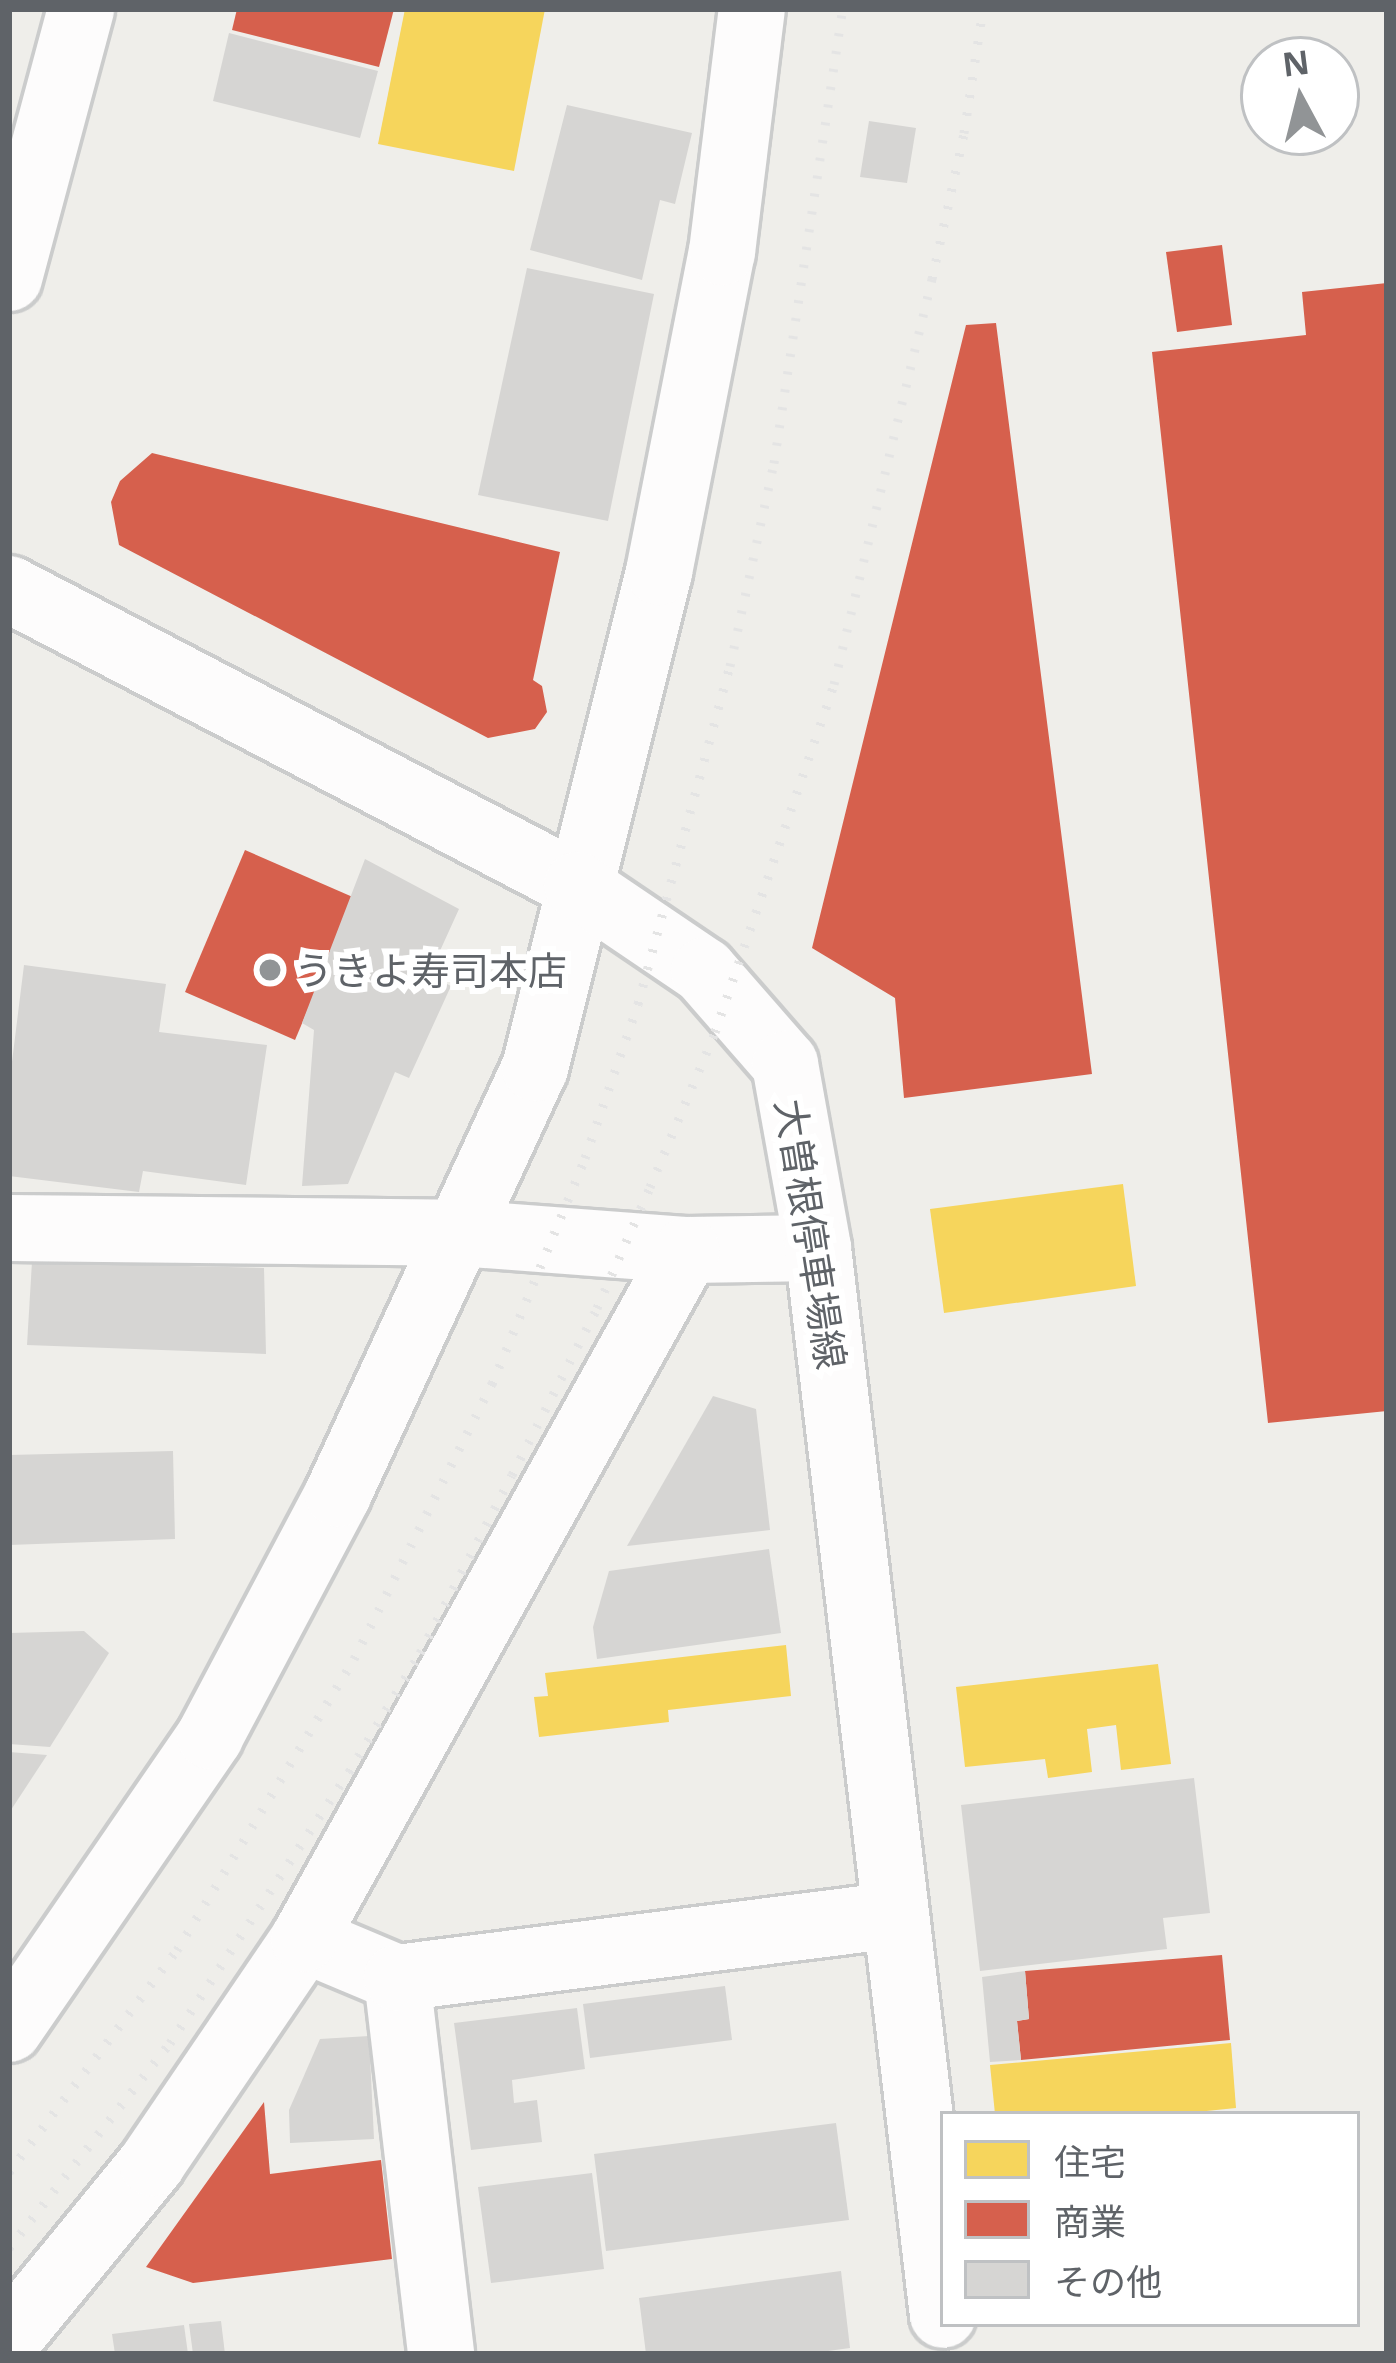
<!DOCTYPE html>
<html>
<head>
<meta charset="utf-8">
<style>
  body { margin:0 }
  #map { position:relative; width:1396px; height:2363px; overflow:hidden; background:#efeeea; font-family:"Noto Sans","Noto Sans JP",sans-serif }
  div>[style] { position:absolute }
  .homes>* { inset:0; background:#f6d55c }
  .shops>* { inset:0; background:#d6604d }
  .building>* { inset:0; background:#d6d5d3 }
  .roads { filter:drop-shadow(3px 0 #cbcccc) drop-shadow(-3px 0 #cbcccc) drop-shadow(0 3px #cbcccc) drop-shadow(0 -3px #cbcccc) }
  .street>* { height:66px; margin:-33px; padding:0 33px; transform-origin:33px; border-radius:33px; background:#fdfcfc }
  .secondary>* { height:66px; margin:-33px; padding:0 33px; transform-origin:33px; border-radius:33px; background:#fdfcfc }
  .rail>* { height:9px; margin-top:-4.5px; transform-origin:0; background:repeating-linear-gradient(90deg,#e4e4e4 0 3px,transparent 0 18px) }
  .dots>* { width:33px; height:33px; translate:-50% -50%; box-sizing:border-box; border:6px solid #fff; border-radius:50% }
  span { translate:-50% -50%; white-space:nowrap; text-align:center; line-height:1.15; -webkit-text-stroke:12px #fff; paint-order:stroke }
  .poi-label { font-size:39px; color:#5f6368 }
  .left { translate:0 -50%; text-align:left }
  .street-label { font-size:39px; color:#5f6368 }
  .frame { position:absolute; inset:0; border:12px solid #5f6368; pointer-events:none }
  .legend { position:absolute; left:940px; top:2111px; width:420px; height:216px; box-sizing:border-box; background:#fff; border:3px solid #bfc1c3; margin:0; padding:15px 21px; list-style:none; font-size:36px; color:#5f6368 }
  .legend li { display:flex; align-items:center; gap:24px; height:60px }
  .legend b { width:60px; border:3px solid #bfc1c3 }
  .north { position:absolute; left:1240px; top:36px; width:120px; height:120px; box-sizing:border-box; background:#fff; border:3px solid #bfc1c3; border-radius:50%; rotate:353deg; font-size:33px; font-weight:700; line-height:48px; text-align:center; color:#5f6368 }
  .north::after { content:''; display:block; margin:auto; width:42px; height:54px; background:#919496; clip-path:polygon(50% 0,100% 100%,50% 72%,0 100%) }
</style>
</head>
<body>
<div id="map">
  <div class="homes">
    <div style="clip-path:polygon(405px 9px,545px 9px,514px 171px,378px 144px)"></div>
    <div style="clip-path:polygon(1123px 1184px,1136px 1286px,944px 1313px,930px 1209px)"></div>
    <div style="clip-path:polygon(786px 1645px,791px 1696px,668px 1710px,669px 1722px,539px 1737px,534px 1697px,548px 1696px,545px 1673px)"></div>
    <div style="clip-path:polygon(1158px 1664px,1171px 1764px,1121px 1770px,1116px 1725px,1087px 1729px,1092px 1772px,1048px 1778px,1045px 1759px,965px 1767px,956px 1687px)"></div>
    <div style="clip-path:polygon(1231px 2043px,1236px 2108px,1177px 2114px,995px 2114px,990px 2065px)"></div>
  </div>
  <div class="shops">
    <div style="clip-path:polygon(237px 9px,394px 9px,379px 67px,232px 30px)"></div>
    <div style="clip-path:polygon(1222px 245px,1232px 325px,1177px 332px,1166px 252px)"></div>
    <div style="clip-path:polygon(1387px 283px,1387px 1411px,1268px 1423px,1152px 352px,1306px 335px,1302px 292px)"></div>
    <div style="clip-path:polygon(996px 323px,1092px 1074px,904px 1098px,895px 998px,812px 948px,966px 325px)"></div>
    <div style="clip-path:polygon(152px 453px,560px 552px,533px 680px,542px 686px,547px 712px,535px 729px,488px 738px,119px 545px,111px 502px,120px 481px)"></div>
    <div style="clip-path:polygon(245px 850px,355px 898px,295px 1040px,185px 992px)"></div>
    <div style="clip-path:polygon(1222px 1955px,1230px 2040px,1021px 2060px,1017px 2021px,1029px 2019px,1025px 1971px)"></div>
    <div style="clip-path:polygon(264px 2102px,270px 2174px,381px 2160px,392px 2259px,193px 2283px,146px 2267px)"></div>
  </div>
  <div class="building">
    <div style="clip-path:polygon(229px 33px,378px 71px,360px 138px,213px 101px)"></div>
    <div style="clip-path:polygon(567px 105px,692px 133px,675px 204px,660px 200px,642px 280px,530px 250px)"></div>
    <div style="clip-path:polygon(869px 121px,916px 128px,907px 183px,860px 177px)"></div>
    <div style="clip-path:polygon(527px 268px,654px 294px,608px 521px,478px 495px)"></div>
    <div style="clip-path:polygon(365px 859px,459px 909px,429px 975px,451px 986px,409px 1078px,395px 1072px,348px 1184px,302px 1186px,314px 1030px,302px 1023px)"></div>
    <div style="clip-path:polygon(24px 965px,166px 984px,159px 1032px,267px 1045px,246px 1185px,143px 1171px,139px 1192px,9px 1176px,9px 1086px)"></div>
    <div style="clip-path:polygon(32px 1262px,264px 1268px,266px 1354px,27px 1345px)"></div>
    <div style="clip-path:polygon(713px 1396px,756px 1409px,770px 1530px,627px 1546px)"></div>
    <div style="clip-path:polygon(173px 1451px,175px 1539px,9px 1545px,9px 1455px)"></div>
    <div style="clip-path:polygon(769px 1549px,781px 1633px,597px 1659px,593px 1627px,609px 1571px)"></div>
    <div style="clip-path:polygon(84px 1631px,109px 1653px,50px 1747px,9px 1744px,9px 1633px)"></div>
    <div style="clip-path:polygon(9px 1752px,47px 1755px,9px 1813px)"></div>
    <div style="clip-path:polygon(1194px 1778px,1210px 1913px,1163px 1918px,1167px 1949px,980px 1971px,961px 1805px)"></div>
    <div style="clip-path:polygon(1025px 1971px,1029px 2019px,1017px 2021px,1021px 2060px,990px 2062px,982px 1977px)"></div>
    <div style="clip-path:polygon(725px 1986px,732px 2040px,590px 2058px,583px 2004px)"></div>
    <div style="clip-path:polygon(577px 2008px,585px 2069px,512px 2080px,514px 2103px,537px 2100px,542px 2142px,471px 2150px,454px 2023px)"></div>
    <div style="clip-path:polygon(369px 2036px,374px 2139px,290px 2143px,289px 2110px,320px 2039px)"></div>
    <div style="clip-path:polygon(836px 2123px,849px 2220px,606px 2251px,594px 2154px)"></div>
    <div style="clip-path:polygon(592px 2173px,604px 2269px,491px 2283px,478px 2187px)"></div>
    <div style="clip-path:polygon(841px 2271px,850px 2348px,806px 2354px,646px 2354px,639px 2298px)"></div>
    <div style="clip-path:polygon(221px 2321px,225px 2354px,193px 2354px,189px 2324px)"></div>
    <div style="clip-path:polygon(184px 2325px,188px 2354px,115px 2354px,112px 2334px)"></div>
  </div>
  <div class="roads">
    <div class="street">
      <div style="left:9px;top:1228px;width:450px;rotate:0.6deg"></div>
      <div style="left:459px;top:1233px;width:229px;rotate:4.3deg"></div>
      <div style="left:687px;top:1250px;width:131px;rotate:-0.9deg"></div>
      <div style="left:304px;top:1939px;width:101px;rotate:22.8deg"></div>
      <div style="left:397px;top:1978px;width:379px;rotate:83.3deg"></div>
      <div style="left:397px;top:1978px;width:502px;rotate:-7.21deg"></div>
      <div style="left:9px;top:2029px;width:355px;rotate:-55.5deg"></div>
      <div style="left:210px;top:1736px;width:274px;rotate:-62.1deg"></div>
      <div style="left:338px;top:1494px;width:469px;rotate:-65.2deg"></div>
      <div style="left:535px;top:1068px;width:511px;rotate:-75.96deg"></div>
      <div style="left:659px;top:572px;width:326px;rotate:-78.9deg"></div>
      <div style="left:722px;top:252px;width:245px;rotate:-83deg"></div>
      <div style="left:9px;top:2338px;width:226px;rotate:-50.7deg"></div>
      <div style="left:152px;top:2163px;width:271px;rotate:-55.8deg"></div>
      <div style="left:304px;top:1939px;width:788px;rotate:-60.93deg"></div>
    </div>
    <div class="secondary">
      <div style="left:9px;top:278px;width:278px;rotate:-75deg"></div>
      <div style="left:9px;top:589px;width:640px;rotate:27.53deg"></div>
      <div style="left:577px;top:885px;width:153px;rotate:34.1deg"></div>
      <div style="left:704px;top:971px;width:123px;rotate:48.9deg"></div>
      <div style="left:785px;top:1064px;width:187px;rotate:79.8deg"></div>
      <div style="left:818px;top:1248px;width:1074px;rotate:83.32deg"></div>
    </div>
  </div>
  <div class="rail">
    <div style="left:9px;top:2172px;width:278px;rotate:-52.9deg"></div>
    <div style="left:177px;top:1950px;width:341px;rotate:-58.7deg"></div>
    <div style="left:354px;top:1659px;width:308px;rotate:-63.4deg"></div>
    <div style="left:492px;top:1384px;width:244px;rotate:-67.6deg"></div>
    <div style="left:585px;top:1158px;width:163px;rotate:-71deg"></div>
    <div style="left:638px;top:1004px;width:350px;rotate:-74.8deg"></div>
    <div style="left:730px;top:666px;width:208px;rotate:-77.8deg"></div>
    <div style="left:774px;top:463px;width:459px;rotate:-81.4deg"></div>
    <div style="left:9px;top:2248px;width:261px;rotate:-51.9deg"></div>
    <div style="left:170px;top:2043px;width:325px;rotate:-56.6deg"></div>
    <div style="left:349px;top:1772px;width:139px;rotate:-59.2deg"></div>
    <div style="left:420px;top:1653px;width:200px;rotate:-62.7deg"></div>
    <div style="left:512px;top:1475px;width:187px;rotate:-63deg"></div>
    <div style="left:597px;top:1308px;width:132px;rotate:-66.3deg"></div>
    <div style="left:650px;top:1187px;width:168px;rotate:-67.2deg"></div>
    <div style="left:715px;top:1032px;width:368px;rotate:-71.1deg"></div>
    <div style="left:834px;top:684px;width:417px;rotate:-76.4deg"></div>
    <div style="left:932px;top:279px;width:149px;rotate:-77.6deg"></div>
    <div style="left:964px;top:133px;width:125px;rotate:-81.3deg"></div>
  </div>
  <div class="dots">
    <div style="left:270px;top:970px;background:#919496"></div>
  </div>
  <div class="poi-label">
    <span class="left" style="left:294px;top:970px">うきよ寿司本店</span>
  </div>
  <div class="street-label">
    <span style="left:811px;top:1234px;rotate:81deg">大曽根停車場線</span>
  </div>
  <div class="frame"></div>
  <ul class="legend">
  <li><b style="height:33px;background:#f6d55c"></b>住宅</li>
  <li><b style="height:33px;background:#d6604d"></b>商業</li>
  <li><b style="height:33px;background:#d6d5d3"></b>その他</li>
  </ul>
  <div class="north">N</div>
</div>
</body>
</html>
